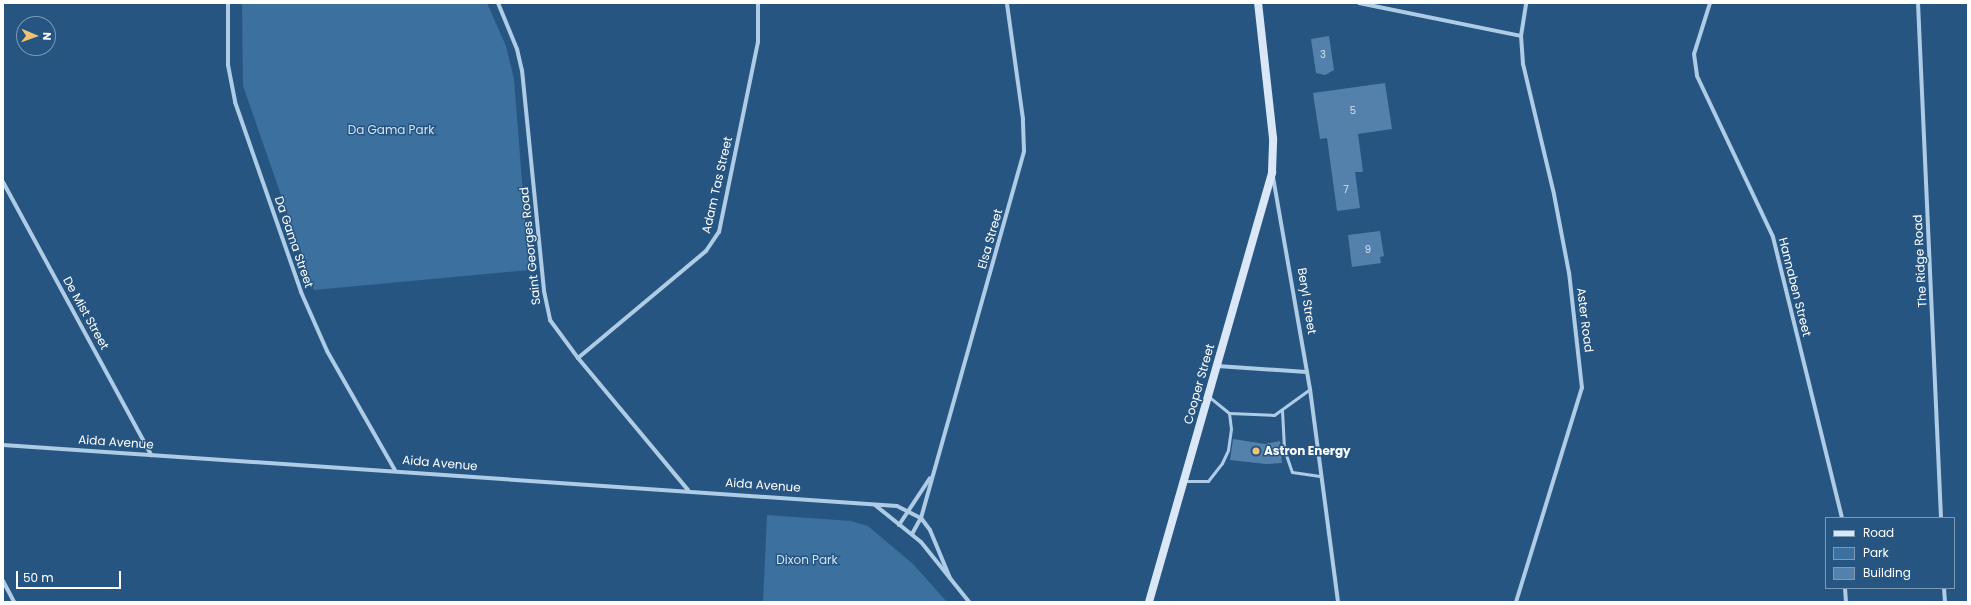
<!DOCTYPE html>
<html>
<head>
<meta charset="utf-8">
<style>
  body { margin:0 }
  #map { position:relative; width:1971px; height:605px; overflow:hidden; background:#275582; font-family:Poppins,sans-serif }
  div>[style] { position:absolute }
  .green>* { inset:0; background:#3b709f }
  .building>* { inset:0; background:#5381ac }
  .service>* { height:3px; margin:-1.5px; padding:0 1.5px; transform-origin:1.5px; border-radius:1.5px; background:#afcce6 }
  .minor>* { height:4px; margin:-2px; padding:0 2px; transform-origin:2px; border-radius:2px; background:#afcce6 }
  .secondary>* { height:8px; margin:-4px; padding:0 4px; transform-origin:4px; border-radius:4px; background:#d9e7f6 }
  .dots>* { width:11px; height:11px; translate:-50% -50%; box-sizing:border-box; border:2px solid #275582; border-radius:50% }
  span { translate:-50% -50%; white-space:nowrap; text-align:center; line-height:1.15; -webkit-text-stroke:3px #275582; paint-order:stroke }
  .number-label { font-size:10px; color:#d4e0ea }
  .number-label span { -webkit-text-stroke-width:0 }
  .park-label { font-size:12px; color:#d2e5f5 }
  .street-label { font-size:12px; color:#fff }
  .poi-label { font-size:12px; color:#fff; font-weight:700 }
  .left { translate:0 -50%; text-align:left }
  .frame { position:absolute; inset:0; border:4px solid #fff; pointer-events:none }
  .legend { position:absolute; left:1825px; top:517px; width:130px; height:72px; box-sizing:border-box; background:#275582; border:1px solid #7d99b4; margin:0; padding:5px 7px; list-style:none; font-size:12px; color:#fff }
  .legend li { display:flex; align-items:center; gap:8px; height:20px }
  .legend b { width:20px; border:1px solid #7d99b4 }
  .north { position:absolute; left:16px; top:16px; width:40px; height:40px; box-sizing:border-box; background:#275582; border:1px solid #7d99b4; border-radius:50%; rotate:92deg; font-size:11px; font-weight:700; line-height:16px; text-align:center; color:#fff }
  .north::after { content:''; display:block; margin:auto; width:14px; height:18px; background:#efc375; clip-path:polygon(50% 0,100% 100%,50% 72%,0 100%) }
  .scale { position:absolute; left:16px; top:571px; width:105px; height:18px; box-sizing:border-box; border:2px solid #fff; border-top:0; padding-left:5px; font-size:12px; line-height:14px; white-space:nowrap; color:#fff; -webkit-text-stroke:3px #275582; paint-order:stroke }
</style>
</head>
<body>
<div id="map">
  <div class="green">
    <div style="clip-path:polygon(242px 3px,487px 3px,506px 46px,514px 79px,529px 270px,314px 290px,243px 86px)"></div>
    <div style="clip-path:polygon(767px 515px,851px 521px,868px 526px,913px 564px,947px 602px,763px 602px)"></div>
  </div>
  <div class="building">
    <div style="clip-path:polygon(1329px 36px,1334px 70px,1325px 75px,1316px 73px,1311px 39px)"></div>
    <div style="clip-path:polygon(1385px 83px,1392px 129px,1358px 134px,1363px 172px,1355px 172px,1360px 208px,1337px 211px,1327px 138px,1320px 139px,1313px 93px)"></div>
    <div style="clip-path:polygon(1380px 231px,1384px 256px,1380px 257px,1381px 263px,1352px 267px,1348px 235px)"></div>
    <div style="clip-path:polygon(1233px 439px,1265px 444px,1280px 441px,1282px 463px,1266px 464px,1230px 460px)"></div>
  </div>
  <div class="service">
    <div style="left:1282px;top:410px;width:39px;rotate:87deg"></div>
    <div style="left:1284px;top:449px;width:24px;rotate:71deg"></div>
    <div style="left:1292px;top:472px;width:28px;rotate:8deg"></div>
    <div style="left:1229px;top:413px;width:45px;rotate:2.5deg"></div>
    <div style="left:1274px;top:415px;width:44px;rotate:-35.8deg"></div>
    <div style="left:1184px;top:481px;width:24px"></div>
    <div style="left:1208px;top:481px;width:23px;rotate:-52deg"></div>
    <div style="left:1222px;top:463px;width:14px;rotate:-65deg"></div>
    <div style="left:1228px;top:450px;width:21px;rotate:-82deg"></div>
    <div style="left:1231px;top:429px;width:16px;rotate:-97deg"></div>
    <div style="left:1229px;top:413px;width:26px;rotate:-141deg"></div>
  </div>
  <div class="minor">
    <div style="left:228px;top:3px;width:62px;rotate:90deg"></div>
    <div style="left:228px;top:65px;width:38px;rotate:79deg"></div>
    <div style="left:235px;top:102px;width:201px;rotate:70.8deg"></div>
    <div style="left:301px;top:292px;width:64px;rotate:66.2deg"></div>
    <div style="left:327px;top:351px;width:137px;rotate:60.3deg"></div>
    <div style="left:498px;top:3px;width:50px;rotate:67.6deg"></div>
    <div style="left:517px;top:49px;width:22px;rotate:77deg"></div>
    <div style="left:522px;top:70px;width:222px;rotate:84.3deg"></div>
    <div style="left:544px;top:291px;width:30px;rotate:78deg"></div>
    <div style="left:550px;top:320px;width:47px;rotate:53.6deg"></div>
    <div style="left:578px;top:358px;width:172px;rotate:50.2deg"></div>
    <div style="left:1359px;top:3px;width:165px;rotate:11.5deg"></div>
    <div style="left:1710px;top:3px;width:53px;rotate:107.4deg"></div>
    <div style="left:1694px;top:54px;width:22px;rotate:82deg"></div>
    <div style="left:1697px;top:76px;width:178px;rotate:64.7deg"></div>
    <div style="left:1773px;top:237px;width:289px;rotate:76.2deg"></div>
    <div style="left:1918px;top:3px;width:516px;rotate:87.44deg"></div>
    <div style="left:1273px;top:177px;width:215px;rotate:80.1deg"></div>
    <div style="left:1310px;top:389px;width:215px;rotate:82.5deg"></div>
    <div style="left:3px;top:182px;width:311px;rotate:61.5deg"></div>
    <div style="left:578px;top:358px;width:167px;rotate:-39.9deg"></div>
    <div style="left:706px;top:251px;width:23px;rotate:-56deg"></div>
    <div style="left:719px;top:232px;width:194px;rotate:-78.4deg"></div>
    <div style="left:758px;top:42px;width:39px;rotate:-90deg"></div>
    <div style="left:1217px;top:366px;width:90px;rotate:3.8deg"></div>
    <div style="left:3px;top:445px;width:896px;rotate:3.9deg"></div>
    <div style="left:897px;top:506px;width:27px;rotate:27deg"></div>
    <div style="left:921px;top:518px;width:15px;rotate:53deg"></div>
    <div style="left:930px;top:530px;width:52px;rotate:67.4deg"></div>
    <div style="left:875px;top:505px;width:59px;rotate:38.8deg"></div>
    <div style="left:921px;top:542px;width:77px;rotate:51.3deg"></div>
    <div style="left:899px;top:525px;width:56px;rotate:-56.6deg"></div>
    <div style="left:912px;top:534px;width:18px;rotate:-61deg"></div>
    <div style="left:921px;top:518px;width:381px;rotate:-74.3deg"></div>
    <div style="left:1024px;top:151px;width:32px;rotate:-92deg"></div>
    <div style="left:1023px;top:119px;width:117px;rotate:-97.9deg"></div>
    <div style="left:3px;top:581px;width:24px;rotate:62deg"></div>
    <div style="left:1845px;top:588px;width:14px;rotate:86deg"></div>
    <div style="left:1944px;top:588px;width:14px;rotate:86deg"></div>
    <div style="left:1516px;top:602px;width:224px;rotate:-72.9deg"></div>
    <div style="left:1582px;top:388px;width:116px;rotate:-96.4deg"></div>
    <div style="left:1569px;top:273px;width:80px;rotate:-100.8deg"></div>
    <div style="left:1554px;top:194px;width:134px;rotate:-103.4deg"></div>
    <div style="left:1523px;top:64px;width:28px;rotate:-94deg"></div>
    <div style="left:1521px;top:36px;width:33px;rotate:-81deg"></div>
  </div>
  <div class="secondary">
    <div style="left:1149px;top:602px;width:447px;rotate:-74deg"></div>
    <div style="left:1272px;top:172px;width:34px;rotate:-88deg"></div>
    <div style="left:1273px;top:138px;width:136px;rotate:-96.3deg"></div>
  </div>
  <div class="dots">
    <div style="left:1256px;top:451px;background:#efc375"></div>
  </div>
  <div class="number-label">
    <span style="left:1323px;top:55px">3</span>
    <span style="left:1353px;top:111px">5</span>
    <span style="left:1346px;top:190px">7</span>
    <span style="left:1368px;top:250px">9</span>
  </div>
  <div class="park-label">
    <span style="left:391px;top:130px">Da Gama Park</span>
    <span style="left:807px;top:560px">Dixon Park</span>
  </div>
  <div class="street-label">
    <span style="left:717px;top:185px;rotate:-77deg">Adam Tas Street</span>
    <span style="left:990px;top:239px;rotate:-74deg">Elsa Street</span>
    <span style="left:294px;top:242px;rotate:71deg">Da Gama Street</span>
    <span style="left:530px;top:246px;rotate:-96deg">Saint Georges Road</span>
    <span style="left:1920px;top:261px;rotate:-93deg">The Ridge Road</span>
    <span style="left:1795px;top:287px;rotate:76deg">Hannaben Street</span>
    <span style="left:1307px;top:301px;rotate:81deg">Beryl Street</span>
    <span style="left:86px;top:313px;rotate:61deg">De Mist Street</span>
    <span style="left:1585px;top:320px;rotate:83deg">Aster Road</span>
    <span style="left:1199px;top:384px;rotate:-74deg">Cooper Street</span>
    <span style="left:116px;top:442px;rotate:4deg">Aida Avenue</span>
    <span style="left:440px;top:463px;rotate:5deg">Aida Avenue</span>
    <span style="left:763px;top:485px;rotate:4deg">Aida Avenue</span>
  </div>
  <div class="poi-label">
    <span class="left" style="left:1264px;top:451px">Astron Energy</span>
  </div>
  <div class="frame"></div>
  <ul class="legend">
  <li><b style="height:5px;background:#d9e7f6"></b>Road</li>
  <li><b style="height:11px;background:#3b709f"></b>Park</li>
  <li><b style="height:11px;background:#5381ac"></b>Building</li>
  </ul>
  <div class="north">N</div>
  <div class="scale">50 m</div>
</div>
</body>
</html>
